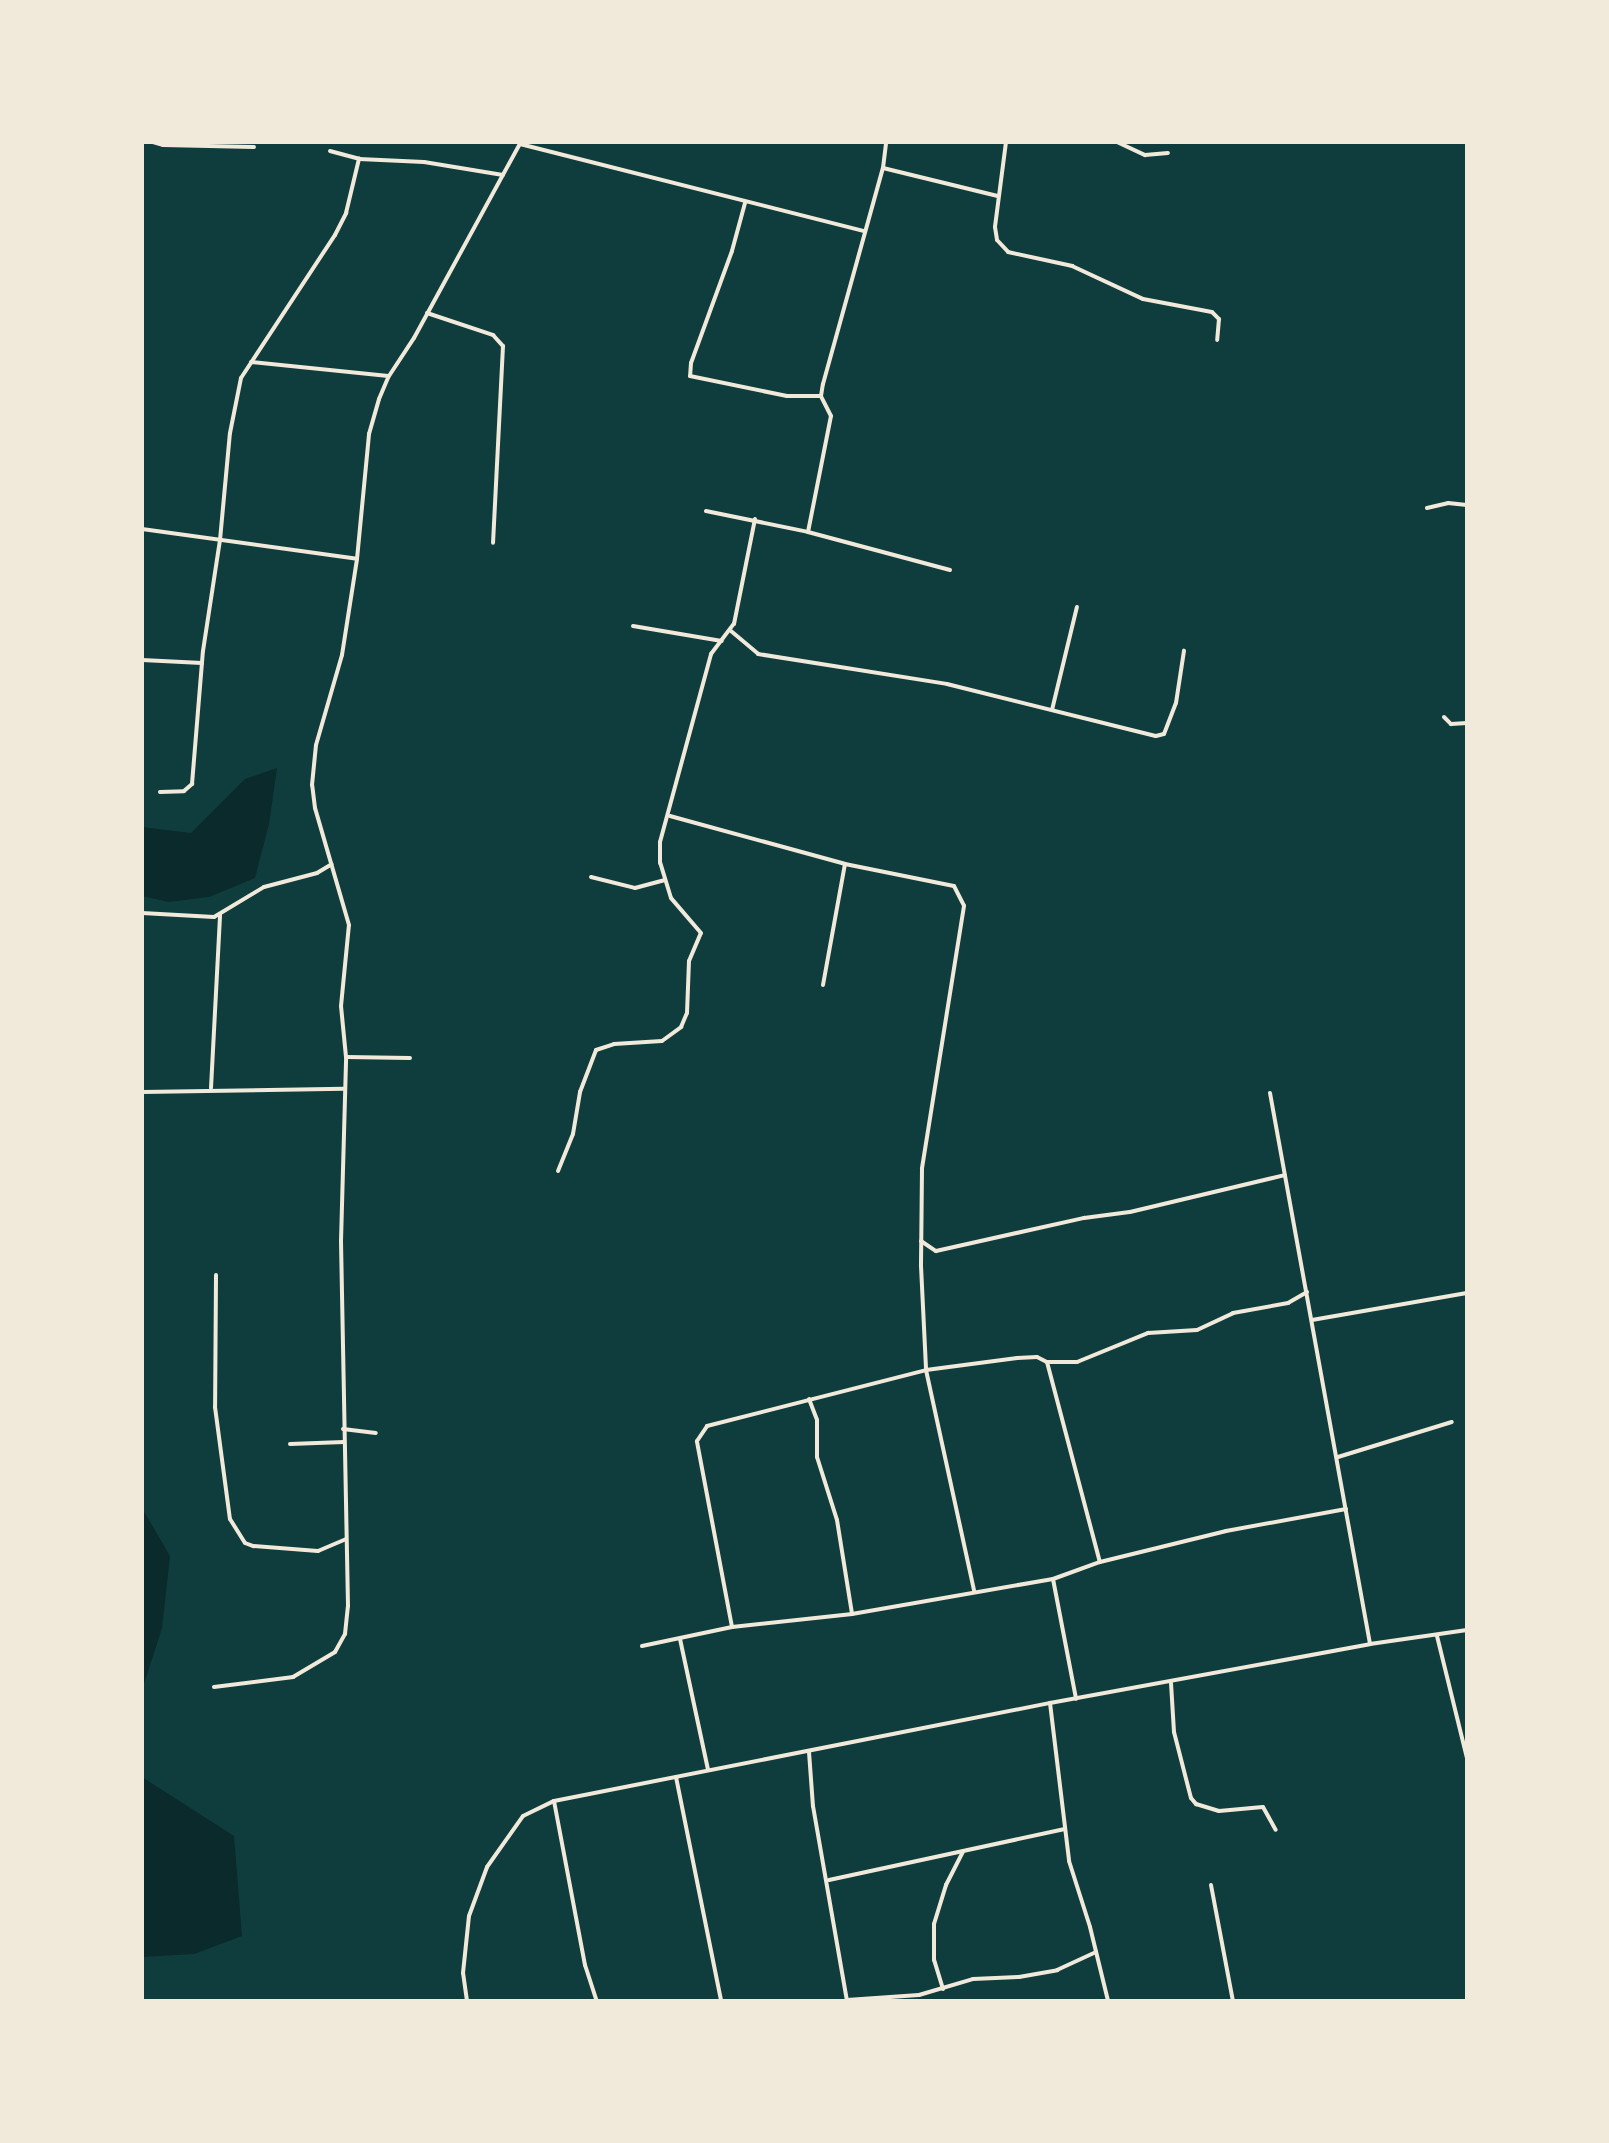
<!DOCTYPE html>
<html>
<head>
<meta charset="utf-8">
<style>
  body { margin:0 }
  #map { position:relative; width:1609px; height:2143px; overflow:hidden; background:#0f3d3e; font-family:"Varela Round",sans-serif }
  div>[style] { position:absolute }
  .water>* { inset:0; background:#0a2a2b }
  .minor>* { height:4px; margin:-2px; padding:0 2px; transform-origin:2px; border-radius:2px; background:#f1e9da }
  span { translate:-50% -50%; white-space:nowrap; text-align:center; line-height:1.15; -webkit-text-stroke:8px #f1e9da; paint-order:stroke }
  .frame { position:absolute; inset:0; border:144px solid #f1e9da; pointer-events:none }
</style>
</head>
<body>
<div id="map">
  <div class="water">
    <div style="clip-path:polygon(277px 768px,269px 824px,255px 878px,209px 897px,169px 902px,142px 896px,142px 827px,191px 833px,245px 779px)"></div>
    <div style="clip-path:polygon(142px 1508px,170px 1556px,162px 1628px,142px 1690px)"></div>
    <div style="clip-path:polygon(142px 1777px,234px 1836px,242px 1936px,194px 1954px,142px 1957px)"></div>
  </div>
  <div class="minor">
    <div style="left:153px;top:142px;width:10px;rotate:17deg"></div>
    <div style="left:163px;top:145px;width:91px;rotate:1.3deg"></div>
    <div style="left:1006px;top:142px;width:86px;rotate:97.4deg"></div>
    <div style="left:995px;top:227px;width:13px;rotate:81deg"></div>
    <div style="left:997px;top:240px;width:16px;rotate:47deg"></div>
    <div style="left:1008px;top:252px;width:66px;rotate:12.3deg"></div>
    <div style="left:1072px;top:266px;width:78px;rotate:24.9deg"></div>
    <div style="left:1143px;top:299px;width:70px;rotate:10.7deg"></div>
    <div style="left:1212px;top:312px;width:10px;rotate:45deg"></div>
    <div style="left:1219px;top:319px;width:21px;rotate:95deg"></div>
    <div style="left:1117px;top:142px;width:31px;rotate:25deg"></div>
    <div style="left:1145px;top:155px;width:23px;rotate:-5deg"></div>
    <div style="left:520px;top:144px;width:354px;rotate:14.2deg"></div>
    <div style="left:330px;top:151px;width:30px;rotate:15deg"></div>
    <div style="left:359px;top:159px;width:65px;rotate:2.6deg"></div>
    <div style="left:424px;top:162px;width:80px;rotate:9.3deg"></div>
    <div style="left:883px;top:168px;width:118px;rotate:13.7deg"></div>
    <div style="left:745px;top:203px;width:50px;rotate:105.2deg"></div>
    <div style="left:732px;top:251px;width:119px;rotate:110.1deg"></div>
    <div style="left:691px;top:363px;width:13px;rotate:94deg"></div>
    <div style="left:690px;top:376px;width:99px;rotate:11.7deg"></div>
    <div style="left:787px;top:396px;width:34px"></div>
    <div style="left:427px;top:313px;width:70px;rotate:18.4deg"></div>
    <div style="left:493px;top:335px;width:15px;rotate:48deg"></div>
    <div style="left:503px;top:346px;width:197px;rotate:92.9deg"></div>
    <div style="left:251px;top:362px;width:138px;rotate:5.8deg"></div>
    <div style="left:1427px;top:508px;width:22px;rotate:-13deg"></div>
    <div style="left:1448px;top:503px;width:19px;rotate:6deg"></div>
    <div style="left:706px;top:511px;width:104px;rotate:11.6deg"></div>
    <div style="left:808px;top:532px;width:118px;rotate:-78.8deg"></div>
    <div style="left:831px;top:416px;width:22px;rotate:-117deg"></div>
    <div style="left:821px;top:396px;width:12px;rotate:-81deg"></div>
    <div style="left:823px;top:384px;width:224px;rotate:-74.5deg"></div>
    <div style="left:883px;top:168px;width:26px;rotate:-83deg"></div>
    <div style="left:142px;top:529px;width:217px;rotate:7.9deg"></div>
    <div style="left:808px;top:532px;width:147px;rotate:15deg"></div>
    <div style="left:633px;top:626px;width:90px;rotate:9.6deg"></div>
    <div style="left:731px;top:631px;width:35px;rotate:40deg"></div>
    <div style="left:758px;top:654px;width:191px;rotate:9deg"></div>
    <div style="left:947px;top:684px;width:215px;rotate:14deg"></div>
    <div style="left:1156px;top:736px;width:8px;rotate:-14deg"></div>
    <div style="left:1164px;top:734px;width:33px;rotate:-69deg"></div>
    <div style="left:1176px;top:703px;width:53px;rotate:-81.3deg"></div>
    <div style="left:142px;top:660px;width:60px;rotate:2.9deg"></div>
    <div style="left:1052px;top:710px;width:106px;rotate:-76.4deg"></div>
    <div style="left:1444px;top:717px;width:10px;rotate:45deg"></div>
    <div style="left:1451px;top:724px;width:16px;rotate:-4deg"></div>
    <div style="left:160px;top:792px;width:24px;rotate:-2deg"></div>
    <div style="left:184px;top:791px;width:11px;rotate:-41deg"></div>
    <div style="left:192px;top:784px;width:133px;rotate:-85.3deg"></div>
    <div style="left:203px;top:651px;width:112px;rotate:-81.3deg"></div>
    <div style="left:220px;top:540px;width:107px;rotate:-84.7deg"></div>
    <div style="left:230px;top:433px;width:56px;rotate:-78.7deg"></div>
    <div style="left:241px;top:378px;width:171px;rotate:-56.7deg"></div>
    <div style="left:335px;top:235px;width:25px;rotate:-63deg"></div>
    <div style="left:346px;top:213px;width:56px;rotate:-76.5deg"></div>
    <div style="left:670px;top:816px;width:181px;rotate:15.3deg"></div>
    <div style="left:845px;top:864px;width:111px;rotate:11.4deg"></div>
    <div style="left:954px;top:886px;width:22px;rotate:63deg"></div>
    <div style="left:964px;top:906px;width:266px;rotate:99.1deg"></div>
    <div style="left:922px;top:1169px;width:97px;rotate:90.6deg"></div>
    <div style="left:921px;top:1266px;width:104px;rotate:87.2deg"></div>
    <div style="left:926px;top:1370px;width:226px;rotate:77.7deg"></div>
    <div style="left:591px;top:877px;width:45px;rotate:14deg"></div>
    <div style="left:635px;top:888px;width:30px;rotate:-15deg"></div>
    <div style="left:142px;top:913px;width:72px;rotate:3.2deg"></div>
    <div style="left:214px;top:917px;width:58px;rotate:-31deg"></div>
    <div style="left:264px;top:887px;width:55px;rotate:-14.8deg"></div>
    <div style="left:317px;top:873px;width:17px;rotate:-31deg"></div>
    <div style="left:823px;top:985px;width:123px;rotate:-79.7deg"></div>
    <div style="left:346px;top:1057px;width:64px;rotate:0.9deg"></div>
    <div style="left:211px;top:1088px;width:173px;rotate:-87deg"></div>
    <div style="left:142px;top:1092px;width:202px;rotate:-0.9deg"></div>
    <div style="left:1270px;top:1093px;width:560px;rotate:79.71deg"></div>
    <div style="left:558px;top:1171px;width:40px;rotate:-68deg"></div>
    <div style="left:573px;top:1134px;width:43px;rotate:-80.5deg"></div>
    <div style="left:580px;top:1092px;width:45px;rotate:-69.1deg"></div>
    <div style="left:596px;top:1050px;width:19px;rotate:-18deg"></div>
    <div style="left:614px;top:1044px;width:48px;rotate:-3.6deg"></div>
    <div style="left:662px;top:1041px;width:24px;rotate:-36deg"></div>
    <div style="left:681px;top:1027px;width:15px;rotate:-67deg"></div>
    <div style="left:687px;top:1013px;width:52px;rotate:-87.8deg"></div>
    <div style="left:689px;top:961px;width:30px;rotate:-67deg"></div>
    <div style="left:701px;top:933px;width:46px;rotate:-130.6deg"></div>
    <div style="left:671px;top:898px;width:37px;rotate:-107deg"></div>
    <div style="left:660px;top:863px;width:21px;rotate:-90deg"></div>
    <div style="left:660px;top:842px;width:195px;rotate:-74.8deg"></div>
    <div style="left:711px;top:654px;width:38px;rotate:-53deg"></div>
    <div style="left:734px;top:624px;width:107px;rotate:-78.7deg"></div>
    <div style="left:921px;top:1241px;width:18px;rotate:34deg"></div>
    <div style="left:936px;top:1251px;width:152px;rotate:-12.6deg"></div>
    <div style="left:1084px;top:1218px;width:46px;rotate:-7.4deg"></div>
    <div style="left:1130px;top:1212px;width:159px;rotate:-13.4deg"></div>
    <div style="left:216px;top:1275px;width:132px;rotate:90.4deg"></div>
    <div style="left:215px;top:1407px;width:113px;rotate:82.4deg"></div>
    <div style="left:230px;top:1519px;width:28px;rotate:58deg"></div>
    <div style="left:245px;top:1543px;width:9px;rotate:21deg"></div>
    <div style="left:253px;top:1546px;width:65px;rotate:4.4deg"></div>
    <div style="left:318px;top:1551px;width:30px;rotate:-23deg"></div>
    <div style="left:1312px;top:1320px;width:157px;rotate:-9.9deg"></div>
    <div style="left:1047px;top:1362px;width:30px"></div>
    <div style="left:1077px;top:1362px;width:77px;rotate:-22.2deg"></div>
    <div style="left:1148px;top:1333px;width:49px;rotate:-3.5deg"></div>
    <div style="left:1197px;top:1330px;width:40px;rotate:-25deg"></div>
    <div style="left:1233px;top:1313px;width:56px;rotate:-10.3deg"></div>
    <div style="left:1288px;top:1303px;width:22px;rotate:-30deg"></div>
    <div style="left:809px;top:1399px;width:22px;rotate:69deg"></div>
    <div style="left:817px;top:1420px;width:37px;rotate:90deg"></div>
    <div style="left:817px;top:1457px;width:66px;rotate:72.4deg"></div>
    <div style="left:837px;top:1520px;width:95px;rotate:80.9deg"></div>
    <div style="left:343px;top:1429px;width:33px;rotate:7deg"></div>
    <div style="left:290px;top:1444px;width:54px;rotate:-2.1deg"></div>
    <div style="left:1338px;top:1457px;width:119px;rotate:-17.1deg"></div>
    <div style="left:1053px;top:1579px;width:122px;rotate:79.1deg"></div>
    <div style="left:732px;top:1627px;width:189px;rotate:-100.7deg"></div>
    <div style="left:697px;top:1441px;width:18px;rotate:-56deg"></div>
    <div style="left:707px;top:1426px;width:226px;rotate:-14.3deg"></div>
    <div style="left:926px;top:1370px;width:92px;rotate:-7.5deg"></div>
    <div style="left:1017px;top:1358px;width:20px;rotate:-3deg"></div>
    <div style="left:1037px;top:1357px;width:11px;rotate:27deg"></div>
    <div style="left:1047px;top:1362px;width:207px;rotate:75.2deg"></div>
    <div style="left:1437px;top:1636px;width:126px;rotate:76.2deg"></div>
    <div style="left:680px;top:1639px;width:134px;rotate:77.9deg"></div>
    <div style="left:642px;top:1646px;width:92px;rotate:-11.9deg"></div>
    <div style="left:732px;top:1627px;width:121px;rotate:-6.2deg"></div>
    <div style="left:852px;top:1614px;width:204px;rotate:-9.9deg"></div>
    <div style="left:1053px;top:1579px;width:50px;rotate:-19.9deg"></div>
    <div style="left:1100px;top:1562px;width:130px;rotate:-13.8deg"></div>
    <div style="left:1226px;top:1531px;width:122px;rotate:-10.4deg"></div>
    <div style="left:1171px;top:1683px;width:49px;rotate:86.5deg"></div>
    <div style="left:1174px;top:1732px;width:68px;rotate:75.6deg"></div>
    <div style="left:1191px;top:1798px;width:8px;rotate:50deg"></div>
    <div style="left:1196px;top:1804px;width:24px;rotate:17deg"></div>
    <div style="left:1219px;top:1811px;width:44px;rotate:-5.2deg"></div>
    <div style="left:1263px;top:1807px;width:26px;rotate:61deg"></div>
    <div style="left:214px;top:1687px;width:80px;rotate:-7.2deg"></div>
    <div style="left:293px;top:1677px;width:49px;rotate:-30.8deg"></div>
    <div style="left:335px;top:1652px;width:21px;rotate:-61deg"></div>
    <div style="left:345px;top:1634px;width:28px;rotate:-84deg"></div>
    <div style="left:348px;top:1606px;width:365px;rotate:-91.1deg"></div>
    <div style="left:341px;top:1241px;width:184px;rotate:-88.4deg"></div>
    <div style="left:346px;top:1057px;width:51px;rotate:-95.6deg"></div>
    <div style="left:341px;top:1006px;width:81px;rotate:-84.4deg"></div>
    <div style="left:349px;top:925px;width:122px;rotate:-106.2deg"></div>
    <div style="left:315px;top:808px;width:23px;rotate:-97deg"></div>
    <div style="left:312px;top:785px;width:40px;rotate:-84.3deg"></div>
    <div style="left:316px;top:745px;width:94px;rotate:-73.9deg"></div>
    <div style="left:342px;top:655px;width:97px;rotate:-81.1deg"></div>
    <div style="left:357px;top:559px;width:126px;rotate:-84.5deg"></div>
    <div style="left:369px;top:434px;width:36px;rotate:-74deg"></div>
    <div style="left:379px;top:399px;width:25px;rotate:-67deg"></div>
    <div style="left:389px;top:376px;width:45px;rotate:-56.7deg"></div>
    <div style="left:414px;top:338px;width:223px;rotate:-61.4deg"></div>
    <div style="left:1050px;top:1703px;width:159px;rotate:83.1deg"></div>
    <div style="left:1069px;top:1861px;width:69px;rotate:72.3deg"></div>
    <div style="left:1090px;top:1927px;width:76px;rotate:76.3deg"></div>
    <div style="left:809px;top:1752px;width:54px;rotate:85.8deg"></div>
    <div style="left:813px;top:1806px;width:198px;rotate:80.1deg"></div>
    <div style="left:676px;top:1777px;width:228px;rotate:78.6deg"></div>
    <div style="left:554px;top:1801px;width:167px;rotate:79.3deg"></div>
    <div style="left:585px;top:1965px;width:38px;rotate:72deg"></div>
    <div style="left:829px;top:1880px;width:240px;rotate:-12.2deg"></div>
    <div style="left:1211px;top:1885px;width:118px;rotate:79.3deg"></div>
    <div style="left:943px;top:1989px;width:30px;rotate:-107deg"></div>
    <div style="left:934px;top:1960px;width:36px;rotate:-90deg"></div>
    <div style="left:934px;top:1924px;width:41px;rotate:-72.9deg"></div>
    <div style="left:946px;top:1885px;width:38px;rotate:-63deg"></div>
    <div style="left:847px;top:2000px;width:72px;rotate:-4deg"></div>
    <div style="left:919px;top:1995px;width:56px;rotate:-16.5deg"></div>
    <div style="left:973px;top:1979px;width:46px;rotate:-2.5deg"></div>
    <div style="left:1019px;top:1977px;width:39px;rotate:-10deg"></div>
    <div style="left:1057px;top:1970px;width:43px;rotate:-24.8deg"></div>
    <div style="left:467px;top:2001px;width:28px;rotate:-98deg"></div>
    <div style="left:463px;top:1973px;width:57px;rotate:-84deg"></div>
    <div style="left:469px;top:1916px;width:52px;rotate:-69.8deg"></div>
    <div style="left:487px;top:1867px;width:62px;rotate:-54.8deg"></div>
    <div style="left:523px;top:1816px;width:34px;rotate:-26deg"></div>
    <div style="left:554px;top:1801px;width:506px;rotate:-11.18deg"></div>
    <div style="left:1050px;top:1703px;width:325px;rotate:-10.4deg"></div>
    <div style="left:1370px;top:1644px;width:98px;rotate:-8.2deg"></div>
  </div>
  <div class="frame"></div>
</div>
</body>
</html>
